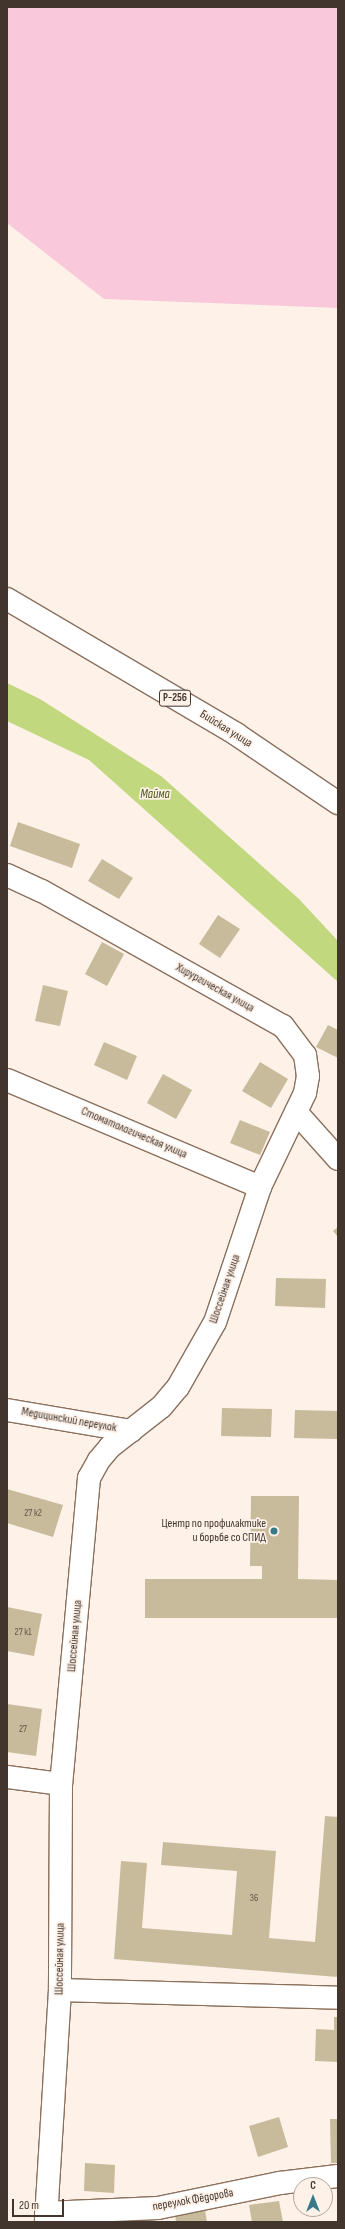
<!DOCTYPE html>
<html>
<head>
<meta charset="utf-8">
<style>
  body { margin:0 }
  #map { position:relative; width:345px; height:2229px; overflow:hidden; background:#fdf1e8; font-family:"Sofia Sans Condensed",sans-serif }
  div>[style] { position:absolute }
  .green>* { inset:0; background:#f9c9db }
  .water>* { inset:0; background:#c1d87e }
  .building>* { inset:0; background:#c7bb9c }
  .roads { filter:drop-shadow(1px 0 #8b705d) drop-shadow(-1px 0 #8b705d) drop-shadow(0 1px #8b705d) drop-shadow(0 -1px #8b705d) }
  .minor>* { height:22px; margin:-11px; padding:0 11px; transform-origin:11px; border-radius:11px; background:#fff }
  .major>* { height:22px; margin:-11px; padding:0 11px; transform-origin:11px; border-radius:11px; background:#fff }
  .dots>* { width:11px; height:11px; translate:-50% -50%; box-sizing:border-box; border:2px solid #fdf1e8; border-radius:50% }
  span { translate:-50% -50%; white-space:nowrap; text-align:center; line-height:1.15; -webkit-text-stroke:3.5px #fdf1e8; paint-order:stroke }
  .number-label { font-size:10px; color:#625649 }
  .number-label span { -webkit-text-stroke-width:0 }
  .shield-label span { padding:1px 3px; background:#fdf1e8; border:1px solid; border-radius:3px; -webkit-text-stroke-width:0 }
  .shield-label { font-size:11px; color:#41352d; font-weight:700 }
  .street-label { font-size:12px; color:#41352d }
  .poi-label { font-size:12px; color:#41352d }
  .right { translate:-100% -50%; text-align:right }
  .water-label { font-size:13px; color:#4e5c1c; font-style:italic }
  .frame { position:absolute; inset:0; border:8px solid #41352d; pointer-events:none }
  .north { position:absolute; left:293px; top:2177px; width:40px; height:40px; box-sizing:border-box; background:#fdf1e8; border:1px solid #b2a69d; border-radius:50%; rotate:0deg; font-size:11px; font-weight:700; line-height:16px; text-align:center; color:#41352d }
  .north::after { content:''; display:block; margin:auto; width:14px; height:18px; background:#367989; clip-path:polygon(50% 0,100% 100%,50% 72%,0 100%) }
  .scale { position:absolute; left:12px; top:2199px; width:52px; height:18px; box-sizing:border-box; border:2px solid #41352d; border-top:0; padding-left:5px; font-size:12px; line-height:14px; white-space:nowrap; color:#41352d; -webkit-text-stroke:3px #fdf1e8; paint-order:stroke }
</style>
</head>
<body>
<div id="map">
  <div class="green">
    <div style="clip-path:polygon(7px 7px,338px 7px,338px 308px,104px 299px,7px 223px)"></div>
  </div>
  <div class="water">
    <div style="clip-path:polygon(7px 683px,40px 699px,161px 776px,299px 899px,338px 941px,338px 982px,89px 760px,7px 721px)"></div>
  </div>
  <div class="building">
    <div style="clip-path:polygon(18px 822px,80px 844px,72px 868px,10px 846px)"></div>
    <div style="clip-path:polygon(102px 859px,133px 878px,119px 899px,88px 881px)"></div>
    <div style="clip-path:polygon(218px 915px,240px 929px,220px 958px,199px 944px)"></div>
    <div style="clip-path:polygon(102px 942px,124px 954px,107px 986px,85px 974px)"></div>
    <div style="clip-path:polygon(43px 985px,68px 991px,60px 1026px,35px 1021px)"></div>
    <div style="clip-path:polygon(328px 1025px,338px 1030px,338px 1058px,316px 1047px)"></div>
    <div style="clip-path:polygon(104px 1042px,137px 1056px,127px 1080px,94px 1065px)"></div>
    <div style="clip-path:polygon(260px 1062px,288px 1079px,271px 1108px,242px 1091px)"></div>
    <div style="clip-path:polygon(163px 1074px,192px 1090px,176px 1119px,147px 1103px)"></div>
    <div style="clip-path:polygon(240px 1120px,270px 1132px,260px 1155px,230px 1143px)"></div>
    <div style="clip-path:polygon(338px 1227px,338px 1237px,333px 1231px)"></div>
    <div style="clip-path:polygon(276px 1278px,326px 1279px,325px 1308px,275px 1306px)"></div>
    <div style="clip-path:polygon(222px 1408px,272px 1409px,271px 1437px,221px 1436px)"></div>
    <div style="clip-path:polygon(295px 1410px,338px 1411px,338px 1439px,294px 1438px)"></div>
    <div style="clip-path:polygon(7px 1489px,63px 1505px,53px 1537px,7px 1523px)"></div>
    <div style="clip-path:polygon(251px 1496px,299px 1496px,298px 1579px,338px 1580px,338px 1618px,145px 1618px,145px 1579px,262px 1579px,262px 1566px,250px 1566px)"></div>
    <div style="clip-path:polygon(7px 1607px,42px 1614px,34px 1656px,7px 1651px)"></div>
    <div style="clip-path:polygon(7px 1704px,42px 1709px,36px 1756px,7px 1752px)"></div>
    <div style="clip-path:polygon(325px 1816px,338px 1817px,338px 1977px,114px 1959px,121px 1861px,147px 1863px,142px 1928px,232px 1935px,237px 1871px,161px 1865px,163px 1842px,276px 1851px,269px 1938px,315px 1942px)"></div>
    <div style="clip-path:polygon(334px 2017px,338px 2017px,338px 2062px,315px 2061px,316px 2029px,334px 2030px)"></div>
    <div style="clip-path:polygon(279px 2117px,288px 2147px,258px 2157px,249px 2126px)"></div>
    <div style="clip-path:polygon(330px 2119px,338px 2119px,338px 2163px,331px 2163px)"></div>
    <div style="clip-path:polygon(85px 2163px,115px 2165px,114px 2193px,84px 2191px)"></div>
    <div style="clip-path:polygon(279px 2201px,283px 2222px,252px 2222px,249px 2205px)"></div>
    <div style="clip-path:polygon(205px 2210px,207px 2222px,176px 2222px,175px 2215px)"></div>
  </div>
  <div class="roads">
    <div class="minor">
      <div style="left:7px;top:875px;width:38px;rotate:25deg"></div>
      <div style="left:42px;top:891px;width:276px;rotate:29.3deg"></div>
      <div style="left:283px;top:1026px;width:36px;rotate:53deg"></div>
      <div style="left:305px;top:1055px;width:21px;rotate:82deg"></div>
      <div style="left:308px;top:1076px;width:17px;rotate:100deg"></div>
      <div style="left:305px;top:1093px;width:104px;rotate:115.6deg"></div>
      <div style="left:260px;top:1187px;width:142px;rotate:108.4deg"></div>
      <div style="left:215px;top:1322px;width:75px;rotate:119.6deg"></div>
      <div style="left:178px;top:1387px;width:26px;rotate:130deg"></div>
      <div style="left:161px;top:1407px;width:65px;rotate:141.9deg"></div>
      <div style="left:110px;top:1447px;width:17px;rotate:130deg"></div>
      <div style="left:99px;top:1460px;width:21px;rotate:119deg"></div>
      <div style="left:89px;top:1478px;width:307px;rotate:95.2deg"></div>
      <div style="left:61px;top:1784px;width:206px;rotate:90.3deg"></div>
      <div style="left:60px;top:1990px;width:232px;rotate:93.5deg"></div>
      <div style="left:7px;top:1080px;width:275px;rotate:22.9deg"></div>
      <div style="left:296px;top:1112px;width:63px;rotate:48.2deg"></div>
      <div style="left:7px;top:1410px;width:126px;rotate:9.6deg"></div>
      <div style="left:7px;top:1777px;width:54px;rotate:7.4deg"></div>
      <div style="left:60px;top:1990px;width:278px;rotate:1.6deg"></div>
      <div style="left:46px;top:2213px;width:112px;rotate:-2.6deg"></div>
      <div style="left:158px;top:2208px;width:125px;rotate:-11.6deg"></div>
      <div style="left:280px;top:2183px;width:58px;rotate:-6.9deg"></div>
    </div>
    <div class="major">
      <div style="left:7px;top:599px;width:266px;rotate:30.5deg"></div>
      <div style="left:236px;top:734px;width:123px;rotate:34.1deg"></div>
    </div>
  </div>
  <div class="dots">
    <div style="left:274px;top:1531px;background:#367989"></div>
  </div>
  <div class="number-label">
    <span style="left:33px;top:1514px">27 к2</span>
    <span style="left:23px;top:1633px">27 к1</span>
    <span style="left:23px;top:1730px">27</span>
    <span style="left:254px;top:1899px">36</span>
  </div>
  <div class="shield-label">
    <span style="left:175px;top:698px">Р-256</span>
  </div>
  <div class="street-label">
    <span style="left:226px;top:729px;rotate:32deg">Бийская улица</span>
    <span style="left:215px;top:988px;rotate:29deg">Хирургическая улица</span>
    <span style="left:134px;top:1133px;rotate:23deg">Стоматологическая улица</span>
    <span style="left:225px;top:1289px;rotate:-71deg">Шоссейная улица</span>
    <span style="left:69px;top:1420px;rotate:10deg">Медицинский переулок</span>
    <span style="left:75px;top:1636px;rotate:-85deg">Шоссейная улица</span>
    <span style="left:60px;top:1959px;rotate:-89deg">Шоссейная улица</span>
    <span style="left:193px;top:2200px;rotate:-10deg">переулок Фёдорова</span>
  </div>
  <div class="poi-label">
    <span class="right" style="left:266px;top:1531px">Центр по профилактике<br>и борьбе со СПИД</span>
  </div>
  <div class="water-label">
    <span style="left:155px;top:794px">Майма</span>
  </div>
  <div class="frame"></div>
  <div class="north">С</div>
  <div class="scale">20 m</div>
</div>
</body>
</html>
